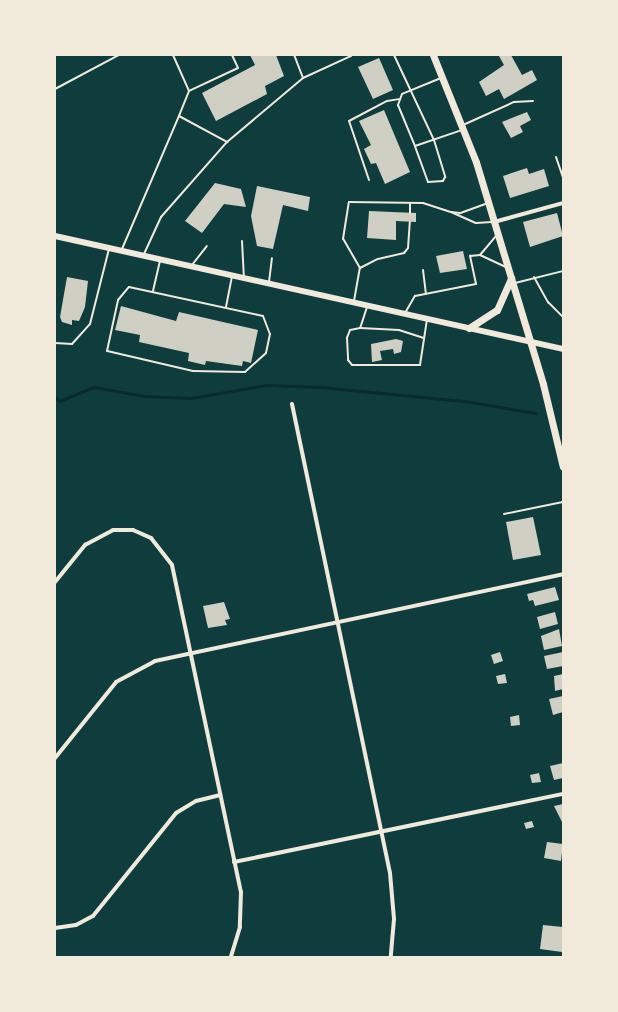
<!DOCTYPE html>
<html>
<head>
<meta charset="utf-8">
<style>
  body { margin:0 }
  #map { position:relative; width:618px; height:1012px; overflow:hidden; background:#0f3d3e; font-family:Raleway,sans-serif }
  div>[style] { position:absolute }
  .stream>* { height:3px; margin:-1.5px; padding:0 1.5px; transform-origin:1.5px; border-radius:1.5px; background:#0a2a2b }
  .building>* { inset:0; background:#cfcfc3 }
  .service>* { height:2px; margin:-1px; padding:0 1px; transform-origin:1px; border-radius:1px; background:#f1e9da }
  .minor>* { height:4px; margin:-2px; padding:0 2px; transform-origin:2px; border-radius:2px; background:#f1e9da }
  .secondary>* { height:6px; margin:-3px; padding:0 3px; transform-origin:3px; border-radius:3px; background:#f1e9da }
  .primary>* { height:7px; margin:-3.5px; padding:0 3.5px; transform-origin:3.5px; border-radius:3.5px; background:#f1e9da }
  span { translate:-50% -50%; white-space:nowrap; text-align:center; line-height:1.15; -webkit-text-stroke:3px #f1e9da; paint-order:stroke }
  .frame { position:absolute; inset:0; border:56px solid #f1e9da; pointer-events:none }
</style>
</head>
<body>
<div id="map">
  <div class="stream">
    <div style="left:55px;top:397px;width:6px;rotate:45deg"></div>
    <div style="left:59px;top:401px;width:38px;rotate:-22deg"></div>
    <div style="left:94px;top:387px;width:51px;rotate:10.2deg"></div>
    <div style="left:144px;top:396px;width:47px;rotate:2.4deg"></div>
    <div style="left:191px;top:398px;width:76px;rotate:-9.8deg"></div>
    <div style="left:266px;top:385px;width:55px;rotate:2.1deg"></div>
    <div style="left:321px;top:387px;width:145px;rotate:5.6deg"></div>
    <div style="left:465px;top:401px;width:71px;rotate:9.7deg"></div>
  </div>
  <div class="building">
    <div style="clip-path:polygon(250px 55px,276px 55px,284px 76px,265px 86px,267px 94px,216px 121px,202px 93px,255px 65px)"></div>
    <div style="clip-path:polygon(511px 55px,522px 75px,532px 70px,537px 80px,504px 99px,499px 89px,486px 96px,479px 82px,504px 65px,499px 56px)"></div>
    <div style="clip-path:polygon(379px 58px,393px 90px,373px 99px,358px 67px)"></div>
    <div style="clip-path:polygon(384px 110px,410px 172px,385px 184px,376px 163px,371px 164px,364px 149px,371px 145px,359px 121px)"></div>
    <div style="clip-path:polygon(527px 112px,531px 120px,520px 126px,523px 132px,511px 138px,502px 122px)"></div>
    <div style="clip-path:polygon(527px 168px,529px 174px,544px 169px,549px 186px,510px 198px,503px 176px)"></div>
    <div style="clip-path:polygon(215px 183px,241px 189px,246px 207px,224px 204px,202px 233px,185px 221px)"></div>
    <div style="clip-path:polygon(257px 186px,310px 197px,308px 211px,283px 205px,273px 249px,257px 246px,251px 216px)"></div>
    <div style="clip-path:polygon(369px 211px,416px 213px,416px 222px,396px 221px,396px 240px,367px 238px)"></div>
    <div style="clip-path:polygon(557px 213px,563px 236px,530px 247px,523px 222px)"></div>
    <div style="clip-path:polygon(463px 251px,467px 269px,440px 273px,436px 256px)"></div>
    <div style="clip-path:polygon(67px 277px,88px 281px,85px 307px,79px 321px,72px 320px,72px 325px,62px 322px,60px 317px)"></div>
    <div style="clip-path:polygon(121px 306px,176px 321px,179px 312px,258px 330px,251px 363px,243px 361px,242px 366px,206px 361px,205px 365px,188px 361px,189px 353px,139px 342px,140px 335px,115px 330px)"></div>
    <div style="clip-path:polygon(396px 339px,403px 341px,401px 352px,394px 354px,393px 349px,380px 351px,382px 360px,372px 362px,371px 344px)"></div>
    <div style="clip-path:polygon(533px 517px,541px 555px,513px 560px,506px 522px)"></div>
    <div style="clip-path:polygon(555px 587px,559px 600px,535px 606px,533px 600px,529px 601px,527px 594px)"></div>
    <div style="clip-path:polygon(224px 602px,230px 619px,225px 620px,227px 625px,208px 628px,203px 606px)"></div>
    <div style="clip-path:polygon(555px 612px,558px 624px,540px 629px,537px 617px)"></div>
    <div style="clip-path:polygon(559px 629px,562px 646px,544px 650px,541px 636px)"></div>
    <div style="clip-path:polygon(500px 652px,503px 661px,494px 664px,491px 655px)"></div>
    <div style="clip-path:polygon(563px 652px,563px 666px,547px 669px,544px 656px)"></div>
    <div style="clip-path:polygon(505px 674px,507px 683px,498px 684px,496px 676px)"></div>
    <div style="clip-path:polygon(563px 674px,563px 689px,555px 691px,554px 676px)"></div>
    <div style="clip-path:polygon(563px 696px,563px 712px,553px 715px,549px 699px)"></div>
    <div style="clip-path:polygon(519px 715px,520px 725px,511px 726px,510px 717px)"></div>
    <div style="clip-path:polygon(563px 763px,563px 778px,554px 780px,550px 766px)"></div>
    <div style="clip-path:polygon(539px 773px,541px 782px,532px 783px,530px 775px)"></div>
    <div style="clip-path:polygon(563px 804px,563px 822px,562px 822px,554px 806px)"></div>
    <div style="clip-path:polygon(532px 821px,534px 827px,526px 829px,524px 823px)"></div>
    <div style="clip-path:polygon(547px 842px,563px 844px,561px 861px,544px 858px)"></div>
    <div style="clip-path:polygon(543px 925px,563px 927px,562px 952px,540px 949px)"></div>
  </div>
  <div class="service">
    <div style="left:173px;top:55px;width:39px;rotate:66deg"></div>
    <div style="left:232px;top:55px;width:14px;rotate:65deg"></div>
    <div style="left:238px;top:68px;width:54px;rotate:154.9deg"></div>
    <div style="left:189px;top:91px;width:27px;rotate:112deg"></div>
    <div style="left:179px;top:116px;width:55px;rotate:28.4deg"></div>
    <div style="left:227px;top:142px;width:99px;rotate:-40.1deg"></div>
    <div style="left:303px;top:78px;width:25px;rotate:-111deg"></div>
    <div style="left:394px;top:55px;width:94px;rotate:64.8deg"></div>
    <div style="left:434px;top:140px;width:39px;rotate:73deg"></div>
    <div style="left:445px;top:177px;width:4px;rotate:117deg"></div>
    <div style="left:443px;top:181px;width:15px;rotate:176deg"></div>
    <div style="left:428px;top:182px;width:38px;rotate:-110deg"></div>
    <div style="left:303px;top:78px;width:53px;rotate:-24.6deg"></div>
    <div style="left:441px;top:78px;width:42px;rotate:157.7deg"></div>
    <div style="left:402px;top:94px;width:12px;rotate:110deg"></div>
    <div style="left:398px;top:105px;width:44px;rotate:67.5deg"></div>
    <div style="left:415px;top:146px;width:50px;rotate:-18.8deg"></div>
    <div style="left:55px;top:89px;width:72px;rotate:-28deg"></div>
    <div style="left:463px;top:125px;width:56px;rotate:-24.3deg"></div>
    <div style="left:514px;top:102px;width:19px;rotate:-3deg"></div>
    <div style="left:556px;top:157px;width:21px;rotate:71deg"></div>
    <div style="left:369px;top:180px;width:62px;rotate:-108.7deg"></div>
    <div style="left:349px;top:121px;width:43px;rotate:-27.8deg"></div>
    <div style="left:387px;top:101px;width:12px;rotate:-9deg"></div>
    <div style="left:488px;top:203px;width:30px;rotate:160deg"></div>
    <div style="left:460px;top:213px;width:9px;rotate:-174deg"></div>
    <div style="left:451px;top:212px;width:27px;rotate:24deg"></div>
    <div style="left:476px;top:223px;width:16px;rotate:-4deg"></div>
    <div style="left:410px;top:213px;width:10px;rotate:-90deg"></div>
    <div style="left:242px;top:241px;width:36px;rotate:87deg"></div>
    <div style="left:122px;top:249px;width:145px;rotate:-66.8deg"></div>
    <div style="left:144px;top:254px;width:41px;rotate:-65.3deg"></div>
    <div style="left:161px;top:217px;width:100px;rotate:-48.7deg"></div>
    <div style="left:480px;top:255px;width:25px;rotate:-50deg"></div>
    <div style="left:192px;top:265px;width:24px;rotate:-52deg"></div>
    <div style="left:360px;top:268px;width:20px;rotate:-27deg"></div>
    <div style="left:378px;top:259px;width:27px;rotate:-13deg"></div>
    <div style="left:404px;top:253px;width:6px;rotate:-51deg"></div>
    <div style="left:408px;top:248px;width:26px;rotate:-86deg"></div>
    <div style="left:423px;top:270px;width:24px;rotate:83deg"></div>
    <div style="left:534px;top:277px;width:29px;rotate:61deg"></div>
    <div style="left:548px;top:302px;width:21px;rotate:45deg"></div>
    <div style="left:269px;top:282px;width:24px;rotate:-83deg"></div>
    <div style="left:515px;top:283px;width:49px;rotate:-14deg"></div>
    <div style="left:129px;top:287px;width:137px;rotate:12.2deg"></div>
    <div style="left:263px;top:316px;width:19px;rotate:69deg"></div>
    <div style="left:270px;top:334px;width:19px;rotate:102deg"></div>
    <div style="left:266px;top:353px;width:28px;rotate:138deg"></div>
    <div style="left:245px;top:372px;width:52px;rotate:-178.9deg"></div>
    <div style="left:193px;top:371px;width:88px;rotate:-166.9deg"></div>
    <div style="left:107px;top:351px;width:52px;rotate:-77.8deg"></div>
    <div style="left:118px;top:300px;width:17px;rotate:-50deg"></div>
    <div style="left:153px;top:291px;width:32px;rotate:-77deg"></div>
    <div style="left:354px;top:301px;width:34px;rotate:-80deg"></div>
    <div style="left:360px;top:268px;width:34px;rotate:-120deg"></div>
    <div style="left:343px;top:239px;width:37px;rotate:-81deg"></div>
    <div style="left:349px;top:202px;width:74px;rotate:0.8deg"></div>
    <div style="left:423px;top:203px;width:29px;rotate:18deg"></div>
    <div style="left:226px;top:307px;width:32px;rotate:-79deg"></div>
    <div style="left:367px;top:307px;width:22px;rotate:108deg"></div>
    <div style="left:360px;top:328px;width:10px;rotate:169deg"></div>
    <div style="left:350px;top:330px;width:9px;rotate:111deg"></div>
    <div style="left:347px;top:338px;width:22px;rotate:87deg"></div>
    <div style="left:348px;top:360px;width:6px;rotate:51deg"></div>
    <div style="left:352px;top:365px;width:68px"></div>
    <div style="left:420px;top:365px;width:47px;rotate:-81.3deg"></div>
    <div style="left:405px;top:313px;width:20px;rotate:-60deg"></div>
    <div style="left:415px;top:296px;width:62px;rotate:-11.1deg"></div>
    <div style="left:476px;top:284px;width:29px;rotate:-102deg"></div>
    <div style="left:470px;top:256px;width:10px;rotate:-6deg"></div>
    <div style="left:480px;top:255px;width:29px;rotate:25deg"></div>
    <div style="left:360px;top:328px;width:39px;rotate:3deg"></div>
    <div style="left:399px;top:330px;width:26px;rotate:18deg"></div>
    <div style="left:55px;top:343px;width:17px;rotate:3deg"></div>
    <div style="left:72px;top:344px;width:27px;rotate:-48deg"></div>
    <div style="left:90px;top:324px;width:77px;rotate:-75.8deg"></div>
    <div style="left:504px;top:514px;width:60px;rotate:-11.5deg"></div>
  </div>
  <div class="minor">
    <div style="left:494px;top:222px;width:72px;rotate:-15.4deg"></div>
    <div style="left:292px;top:404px;width:479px;rotate:78.2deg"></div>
    <div style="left:390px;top:873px;width:46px;rotate:85deg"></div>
    <div style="left:394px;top:919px;width:38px;rotate:95deg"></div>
    <div style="left:55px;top:582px;width:48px;rotate:-51deg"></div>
    <div style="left:85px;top:545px;width:32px;rotate:-28deg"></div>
    <div style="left:113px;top:530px;width:20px"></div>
    <div style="left:133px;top:530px;width:20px;rotate:24deg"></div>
    <div style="left:151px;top:538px;width:34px;rotate:52deg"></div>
    <div style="left:172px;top:565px;width:334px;rotate:78.1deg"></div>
    <div style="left:241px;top:892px;width:35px;rotate:92deg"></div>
    <div style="left:240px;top:927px;width:31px;rotate:107deg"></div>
    <div style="left:55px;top:758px;width:97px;rotate:-51.2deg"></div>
    <div style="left:116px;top:682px;width:44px;rotate:-28.3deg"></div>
    <div style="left:155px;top:661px;width:417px;rotate:-12deg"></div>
    <div style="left:234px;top:862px;width:336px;rotate:-11.7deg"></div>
    <div style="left:55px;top:928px;width:21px;rotate:-8deg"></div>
    <div style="left:76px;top:925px;width:19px;rotate:-28deg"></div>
    <div style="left:93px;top:916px;width:132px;rotate:-51.1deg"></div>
    <div style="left:176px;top:813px;width:23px;rotate:-31deg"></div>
    <div style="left:196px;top:801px;width:25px;rotate:-14deg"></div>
  </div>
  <div class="secondary">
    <div style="left:55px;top:236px;width:520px;rotate:12.54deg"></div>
  </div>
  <div class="primary">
    <div style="left:433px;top:55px;width:115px;rotate:68.1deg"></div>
    <div style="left:476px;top:162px;width:232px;rotate:73.2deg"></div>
    <div style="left:543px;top:384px;width:85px;rotate:76.5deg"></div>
    <div style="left:469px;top:328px;width:33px;rotate:-33deg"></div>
    <div style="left:497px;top:310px;width:35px;rotate:-66deg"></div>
  </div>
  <div class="frame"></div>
</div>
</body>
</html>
